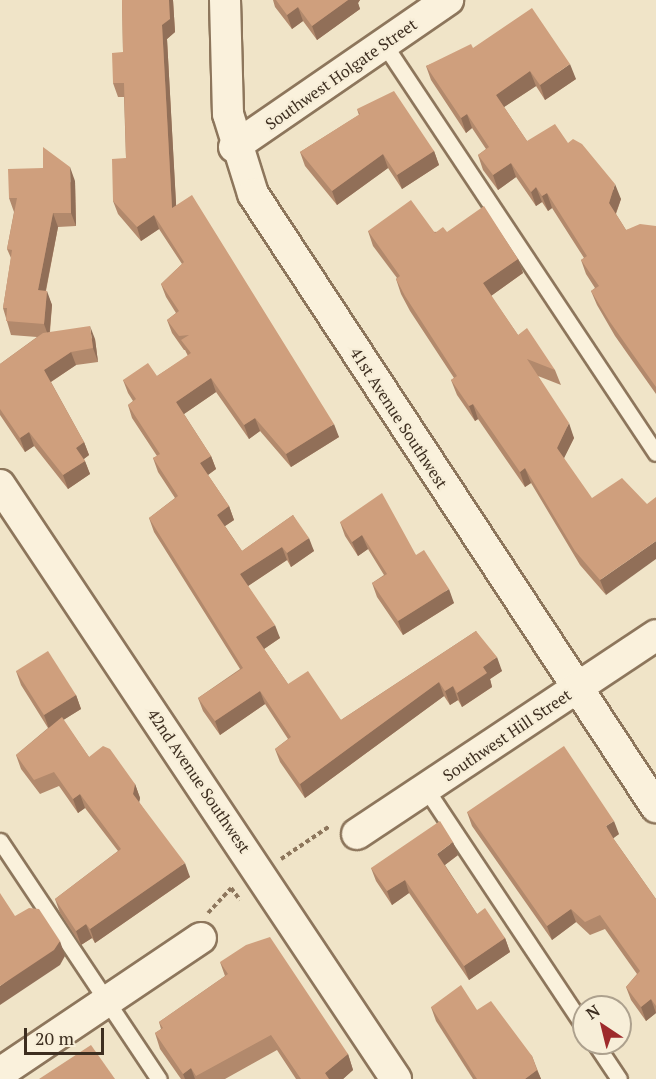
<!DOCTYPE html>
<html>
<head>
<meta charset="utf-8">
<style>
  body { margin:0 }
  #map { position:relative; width:656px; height:1079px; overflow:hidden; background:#f0e4c8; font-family:"PT Serif",serif }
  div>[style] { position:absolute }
  .path>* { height:4px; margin-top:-2px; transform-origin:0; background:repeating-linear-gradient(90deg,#8d765c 0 4.5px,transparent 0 7.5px) }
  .roads { filter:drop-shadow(2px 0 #8d765c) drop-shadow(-2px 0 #8d765c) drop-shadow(0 2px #8d765c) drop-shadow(0 -2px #8d765c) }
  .service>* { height:15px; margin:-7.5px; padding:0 7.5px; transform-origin:7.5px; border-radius:7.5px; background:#faf1dc }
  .minor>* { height:30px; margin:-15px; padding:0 15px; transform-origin:15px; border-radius:15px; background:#faf1dc }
  .wall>* { inset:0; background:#b2896c }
  .shaded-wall>* { inset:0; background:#916f58 }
  .building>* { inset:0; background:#cf9f7d }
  span { translate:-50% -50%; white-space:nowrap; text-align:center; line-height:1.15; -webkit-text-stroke:4.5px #f7eed8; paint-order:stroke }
  .street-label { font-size:16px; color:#3d2e20 }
  .north { position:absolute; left:572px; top:995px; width:60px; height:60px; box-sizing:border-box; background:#f7eed8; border:2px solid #ada18e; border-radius:50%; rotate:325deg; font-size:16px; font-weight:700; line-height:24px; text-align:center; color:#3d2e20 }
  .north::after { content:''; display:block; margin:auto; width:21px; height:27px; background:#9e2a2b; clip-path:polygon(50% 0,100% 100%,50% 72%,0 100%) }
  .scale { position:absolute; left:24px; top:1028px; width:80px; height:27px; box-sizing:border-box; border:3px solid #3d2e20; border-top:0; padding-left:8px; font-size:18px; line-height:21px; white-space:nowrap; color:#3d2e20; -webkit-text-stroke:4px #f7eed8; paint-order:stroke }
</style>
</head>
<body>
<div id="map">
  <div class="path">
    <div style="left:281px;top:859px;width:59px;rotate:-34deg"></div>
    <div style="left:208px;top:913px;width:34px;rotate:-47deg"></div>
    <div style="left:231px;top:888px;width:15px;rotate:53deg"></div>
  </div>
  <div class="roads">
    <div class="service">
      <div style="left:384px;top:44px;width:491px;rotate:56.4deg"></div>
      <div style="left:426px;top:789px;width:286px;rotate:56.4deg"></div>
      <div style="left:0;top:841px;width:286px;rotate:56.3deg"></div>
      <div style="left:595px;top:1043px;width:43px;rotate:56.3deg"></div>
    </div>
    <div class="minor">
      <div style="left:225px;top:0;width:114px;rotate:88.5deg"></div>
      <div style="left:228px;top:114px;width:84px;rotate:72.6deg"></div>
      <div style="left:253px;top:194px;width:734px;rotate:56.68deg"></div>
      <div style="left:234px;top:147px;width:260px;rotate:-34.5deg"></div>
      <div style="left:0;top:485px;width:714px;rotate:56.31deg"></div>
      <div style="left:357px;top:834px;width:359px;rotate:-33.6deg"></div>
      <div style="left:0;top:1073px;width:242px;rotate:-33.9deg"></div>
    </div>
  </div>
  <div class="wall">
    <div style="clip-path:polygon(122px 0,173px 0,175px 32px,167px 39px,176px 205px,339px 437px,291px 467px,260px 431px,249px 439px,216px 392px,184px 414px,211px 456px,216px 469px,208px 475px,229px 506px,234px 520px,225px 526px,242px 551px,293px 515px,314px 551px,291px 567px,287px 560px,248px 586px,280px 638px,264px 649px,288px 684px,341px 720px,476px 631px,502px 671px,490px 679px,492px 687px,462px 707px,458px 700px,450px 705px,444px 696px,305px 798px,280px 762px,275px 749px,288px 739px,265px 704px,220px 735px,203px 711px,198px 698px,240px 669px,154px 532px,149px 518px,175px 498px,158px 472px,153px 458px,157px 456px,132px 418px,128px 405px,133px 401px,128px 393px,123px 380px,157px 376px,188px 356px,185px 350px,184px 350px,172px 333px,167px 320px,176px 313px,166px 297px,161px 284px,182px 264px,159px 229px,141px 241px,118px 214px,113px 201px,126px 158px,124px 97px,118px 97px,113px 83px,123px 52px)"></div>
    <div style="clip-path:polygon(273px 0,360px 0,358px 3px,360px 9px,317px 40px,303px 21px,292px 29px,275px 7px)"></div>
    <div style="clip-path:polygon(473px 48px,576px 79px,545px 100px,536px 86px,504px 107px,527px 141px,568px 143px,621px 199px,616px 214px,626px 230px,656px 226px,656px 394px,615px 336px,597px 305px,591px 291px,595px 288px,586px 274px,581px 260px,584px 258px,552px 208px,548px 211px,542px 202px,536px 206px,516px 177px,498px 190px,483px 170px,478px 155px,486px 149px,472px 128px,466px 133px,431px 80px,426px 66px)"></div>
    <div style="clip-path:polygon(357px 109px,434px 151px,439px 165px,402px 189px,388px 168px,337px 205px,305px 166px,300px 152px,359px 115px)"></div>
    <div style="clip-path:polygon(75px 181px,76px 226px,58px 227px,46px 291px,52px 305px,50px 332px,95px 339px,98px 362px,76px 365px,51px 382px,84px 442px,89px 455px,84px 459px,90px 474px,68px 489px,34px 446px,25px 452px,0 415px,0 364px,37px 337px,11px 335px,3px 308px,11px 258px,7px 249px,14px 212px,9px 198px)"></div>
    <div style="clip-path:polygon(368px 231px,447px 232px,518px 259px,523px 273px,491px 296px,518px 335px,555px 370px,561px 385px,538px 376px,574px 438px,564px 458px,606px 595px,580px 565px,531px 483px,525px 487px,478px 419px,475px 421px,457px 395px,451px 380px,454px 378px,410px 311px,401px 294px,396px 279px,397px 278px,373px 246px)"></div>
    <div style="clip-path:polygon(340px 522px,416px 555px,454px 603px,403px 635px,377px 597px,372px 583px,384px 575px,368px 549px,358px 556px,345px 536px)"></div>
    <div style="clip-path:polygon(16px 671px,76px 695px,81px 709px,63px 720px,89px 757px,135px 784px,140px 798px,139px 802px,190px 877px,95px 943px,92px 938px,81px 945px,60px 913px,55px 899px,118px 851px,85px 808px,78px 813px,59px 786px,40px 794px,21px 769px,16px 755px,48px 728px,21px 685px)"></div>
    <div style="clip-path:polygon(467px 812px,619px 834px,613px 838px,656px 899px,656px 1013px,646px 1021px,631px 1000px,626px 987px,637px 974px,605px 929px,590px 935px,576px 922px,552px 940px,472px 826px)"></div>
    <div style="clip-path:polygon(458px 855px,445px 865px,477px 914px,505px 938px,510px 952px,469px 980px,409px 893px,392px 905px,376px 881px,371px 868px)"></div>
    <div style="clip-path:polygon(220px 962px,348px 1054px,353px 1070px,343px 1079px,296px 1079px,277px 1050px,225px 1079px,181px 1079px,160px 1049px,155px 1033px,161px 1029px,159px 1022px,225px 976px)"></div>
    <div style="clip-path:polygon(431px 1007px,477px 1010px,532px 1056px,541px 1079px,473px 1079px,436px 1021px)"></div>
  </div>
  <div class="shaded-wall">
    <div style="clip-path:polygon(169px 0,173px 0,175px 32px,167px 39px,177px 221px,172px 208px,162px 25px)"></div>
    <div style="clip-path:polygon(348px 0,360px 0,358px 3px,360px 9px,317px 40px,312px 26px)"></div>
    <div style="clip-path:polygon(298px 7px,303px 21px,292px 29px,287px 15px)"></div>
    <div style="clip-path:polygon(570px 64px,576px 79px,545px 100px,540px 85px)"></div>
    <div style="clip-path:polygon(530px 71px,536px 86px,501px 109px,496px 95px)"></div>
    <div style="clip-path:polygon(467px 114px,472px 128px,466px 133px,461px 118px)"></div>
    <div style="clip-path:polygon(434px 151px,439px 165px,402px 189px,397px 175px)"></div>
    <div style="clip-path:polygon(383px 154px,388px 168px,337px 205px,332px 191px)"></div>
    <div style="clip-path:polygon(511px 163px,516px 177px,498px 190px,493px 175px)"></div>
    <div style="clip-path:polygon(70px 167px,75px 181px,76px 226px,71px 213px)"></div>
    <div style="clip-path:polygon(615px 184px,621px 199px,614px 218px,609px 203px)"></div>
    <div style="clip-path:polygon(536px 187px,542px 202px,536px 206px,531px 192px)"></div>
    <div style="clip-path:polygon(547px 193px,552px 208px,548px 211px,542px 196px)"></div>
    <div style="clip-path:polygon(53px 213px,58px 227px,43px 304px,38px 290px)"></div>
    <div style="clip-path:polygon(154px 215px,159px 229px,141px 241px,137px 227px)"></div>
    <div style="clip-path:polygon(518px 259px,523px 273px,488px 298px,483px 283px)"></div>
    <div style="clip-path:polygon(47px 291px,52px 305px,49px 338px,44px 324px)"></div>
    <div style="clip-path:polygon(90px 326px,95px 339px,98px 362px,93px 348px)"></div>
    <div style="clip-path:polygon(71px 352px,76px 365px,49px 383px,44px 370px)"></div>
    <div style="clip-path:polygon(211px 378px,216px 392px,181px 416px,176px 402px)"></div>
    <div style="clip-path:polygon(473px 404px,478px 419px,475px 421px,469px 406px)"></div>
    <div style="clip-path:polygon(255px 418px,260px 431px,249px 439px,244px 425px)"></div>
    <div style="clip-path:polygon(569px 423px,574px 438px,562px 462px,557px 448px)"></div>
    <div style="clip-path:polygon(334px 424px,339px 437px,291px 467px,286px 454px)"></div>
    <div style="clip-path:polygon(29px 432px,34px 446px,25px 452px,20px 438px)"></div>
    <div style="clip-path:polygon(84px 442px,89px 455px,81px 461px,76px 448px)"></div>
    <div style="clip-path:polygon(211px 456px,216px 469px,205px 477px,200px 463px)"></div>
    <div style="clip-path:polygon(85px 461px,90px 474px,68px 489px,63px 475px)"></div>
    <div style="clip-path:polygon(525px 468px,531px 483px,525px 487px,520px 472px)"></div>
    <div style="clip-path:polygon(229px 506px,234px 520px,222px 528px,217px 515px)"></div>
    <div style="clip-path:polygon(362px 535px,368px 549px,358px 556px,352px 542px)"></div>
    <div style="clip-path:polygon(309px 538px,314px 551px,291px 567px,287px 553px)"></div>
    <div style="clip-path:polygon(656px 541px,656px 559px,606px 595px,600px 580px)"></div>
    <div style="clip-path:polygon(282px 547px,287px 560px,245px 588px,240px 574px)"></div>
    <div style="clip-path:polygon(449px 589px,454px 603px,403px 635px,398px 621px)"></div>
    <div style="clip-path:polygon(275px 625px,280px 638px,261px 651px,256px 637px)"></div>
    <div style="clip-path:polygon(497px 657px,502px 671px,490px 679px,492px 687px,462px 707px,457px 693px,483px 667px)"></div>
    <div style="clip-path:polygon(439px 682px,444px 696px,305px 798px,300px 784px)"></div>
    <div style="clip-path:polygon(453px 686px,458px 700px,450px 705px,445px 691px)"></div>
    <div style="clip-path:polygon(260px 691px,265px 704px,220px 735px,215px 721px)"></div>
    <div style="clip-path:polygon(76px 695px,81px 709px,49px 729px,44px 715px)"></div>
    <div style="clip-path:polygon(135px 784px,140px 798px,138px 808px,133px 794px)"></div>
    <div style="clip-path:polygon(80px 794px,85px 808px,78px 813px,73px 799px)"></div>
    <div style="clip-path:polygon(614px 821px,619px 834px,611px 840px,606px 826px)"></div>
    <div style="clip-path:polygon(453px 842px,458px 855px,442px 867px,437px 854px)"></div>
    <div style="clip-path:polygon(185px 863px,190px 877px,95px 943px,90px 929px)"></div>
    <div style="clip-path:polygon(405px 880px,409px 893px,392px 905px,387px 891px)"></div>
    <div style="clip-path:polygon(571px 909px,576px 922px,552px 940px,547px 926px)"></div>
    <div style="clip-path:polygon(86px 924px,92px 938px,81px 945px,76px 931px)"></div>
    <div style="clip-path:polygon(505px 938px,510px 952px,469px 980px,464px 966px)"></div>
    <div style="clip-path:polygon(60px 941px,65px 956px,60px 965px,0 1005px,0 986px)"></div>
    <div style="clip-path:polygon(651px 999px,656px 1013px,646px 1021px,641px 1007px)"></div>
    <div style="clip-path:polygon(348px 1054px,353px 1070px,343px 1079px,327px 1079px,325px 1073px)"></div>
    <div style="clip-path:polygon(191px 1068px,195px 1079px,185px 1079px,183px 1074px)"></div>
    <div style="clip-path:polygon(537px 1070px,541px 1079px,525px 1079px)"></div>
  </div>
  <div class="building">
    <div style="clip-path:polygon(122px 0,169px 0,170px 19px,162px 25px,172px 208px,192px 195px,334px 424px,286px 454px,255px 418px,244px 425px,211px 378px,176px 402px,211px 456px,200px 463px,229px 506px,217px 515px,242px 551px,293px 515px,309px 538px,287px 553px,282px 547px,240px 574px,275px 625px,256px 637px,288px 684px,308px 671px,341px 720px,476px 631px,497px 657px,483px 667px,487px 673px,457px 693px,453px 686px,445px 691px,439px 682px,300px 784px,275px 749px,291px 737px,260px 691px,215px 721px,198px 698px,243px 668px,149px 518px,178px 496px,153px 458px,160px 454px,128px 405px,136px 399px,123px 380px,148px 363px,157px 376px,191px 353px,181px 340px,189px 335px,179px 336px,167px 320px,179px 311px,161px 284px,184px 262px,154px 215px,137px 227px,113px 201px,112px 159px,126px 158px,124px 83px,113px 83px,112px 53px,123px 52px)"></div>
    <div style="clip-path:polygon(276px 0,348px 0,312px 26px,298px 7px,287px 15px)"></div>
    <div style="clip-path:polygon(532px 8px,570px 64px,540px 85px,530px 71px,496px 95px,527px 141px,555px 124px,568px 143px,573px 139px,582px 144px,615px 184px,609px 203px,626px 230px,640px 224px,656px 226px,656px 387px,610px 322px,591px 291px,599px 286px,581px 260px,587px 256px,547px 193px,542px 196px,536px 187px,531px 192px,511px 163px,493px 175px,478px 155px,489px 147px,467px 114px,461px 118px,426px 66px,471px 44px,473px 48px)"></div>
    <div style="clip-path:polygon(394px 91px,434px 151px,397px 175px,383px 154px,332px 191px,300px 152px,360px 114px,357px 109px)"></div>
    <div style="clip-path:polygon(43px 147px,70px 167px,71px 213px,53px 213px,38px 290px,47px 291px,44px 324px,6px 321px,7px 308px,3px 308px,12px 250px,7px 249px,17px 198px,9px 198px,8px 169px,43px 168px)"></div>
    <div style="clip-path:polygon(411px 200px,435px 233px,443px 227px,447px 232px,484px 206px,518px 259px,483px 283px,518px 335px,527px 328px,555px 370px,527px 359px,569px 423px,557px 448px,592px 498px,622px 478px,647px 504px,656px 497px,656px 541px,600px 580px,575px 551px,525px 468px,520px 472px,473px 404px,469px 406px,451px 380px,457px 376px,405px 296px,396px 279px,400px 276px,368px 231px)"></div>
    <div style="clip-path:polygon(90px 326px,93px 348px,71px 352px,44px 370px,84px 442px,76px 448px,85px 461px,63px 475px,29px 432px,20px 438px,0 409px,0 364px,43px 333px)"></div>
    <div style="clip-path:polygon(382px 493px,416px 555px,424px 550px,449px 589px,398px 621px,372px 583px,387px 574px,362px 535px,352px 542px,340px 522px)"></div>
    <div style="clip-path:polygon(48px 651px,76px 695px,44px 715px,16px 671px)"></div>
    <div style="clip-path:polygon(62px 717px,89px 757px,103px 746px,110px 749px,135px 784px,133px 794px,185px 863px,90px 929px,86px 924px,76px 931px,55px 899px,121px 849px,80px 794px,73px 799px,54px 772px,34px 780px,16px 755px)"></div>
    <div style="clip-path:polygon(564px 746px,614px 821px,606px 826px,615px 841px,656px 899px,656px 1006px,651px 999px,641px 1007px,626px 987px,640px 971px,600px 915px,585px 922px,571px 909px,547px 926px,467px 812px)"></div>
    <div style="clip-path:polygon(440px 821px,453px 842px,437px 854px,477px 914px,485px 908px,505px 938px,464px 966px,405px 880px,387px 891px,371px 868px)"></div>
    <div style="clip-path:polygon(0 893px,15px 916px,29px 908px,39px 909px,60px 941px,54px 950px,0 986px)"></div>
    <div style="clip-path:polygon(270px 937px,348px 1054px,325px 1073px,329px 1079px,301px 1079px,271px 1035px,196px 1076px,191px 1068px,183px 1074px,155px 1033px,163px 1028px,159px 1022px,228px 974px,220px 962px,246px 945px)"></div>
    <div style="clip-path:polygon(461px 985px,477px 1010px,491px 1001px,532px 1056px,537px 1070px,525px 1079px,477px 1079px,431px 1007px)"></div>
    <div style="clip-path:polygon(91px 1045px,115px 1079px,39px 1079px)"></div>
  </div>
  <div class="street-label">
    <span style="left:341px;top:74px;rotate:-35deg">Southwest Holgate Street</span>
    <span style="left:399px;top:418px;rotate:57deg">41st Avenue Southwest</span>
    <span style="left:507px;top:735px;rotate:-34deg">Southwest Hill Street</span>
    <span style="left:199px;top:781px;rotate:56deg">42nd Avenue Southwest</span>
  </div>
  <div class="north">N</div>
  <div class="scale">20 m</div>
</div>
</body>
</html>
